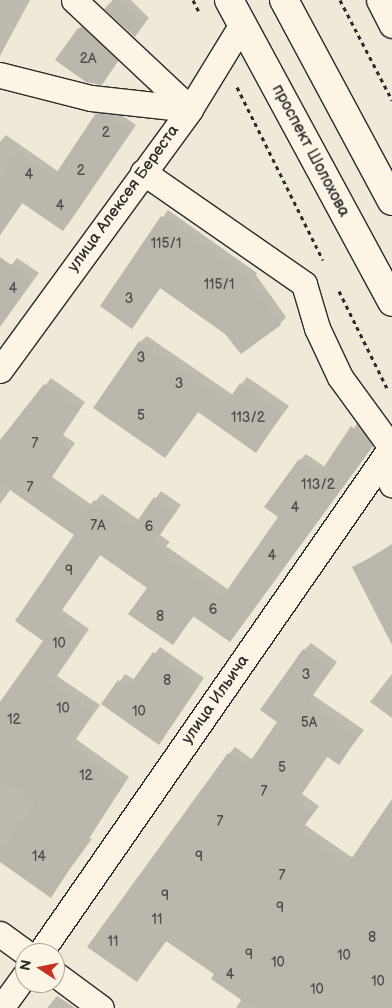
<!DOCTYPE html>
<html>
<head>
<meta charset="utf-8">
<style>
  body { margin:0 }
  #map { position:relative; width:392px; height:1008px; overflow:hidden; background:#efe9da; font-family:"Balsamiq Sans",sans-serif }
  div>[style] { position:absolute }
  .shadow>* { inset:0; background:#0003 }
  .building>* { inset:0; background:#bcb7ac }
  .path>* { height:3px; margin-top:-1.5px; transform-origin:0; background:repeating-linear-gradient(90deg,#2b2b2b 0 4px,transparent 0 8px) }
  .roads { filter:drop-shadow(1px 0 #2b2b2b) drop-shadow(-1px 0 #2b2b2b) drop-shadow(0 1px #2b2b2b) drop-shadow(0 -1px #2b2b2b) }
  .street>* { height:25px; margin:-12.5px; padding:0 12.5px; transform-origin:12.5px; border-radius:12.5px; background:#fcf5e5 }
  .primary>* { height:28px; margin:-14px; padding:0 14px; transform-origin:14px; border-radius:14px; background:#fcf5e5 }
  span { translate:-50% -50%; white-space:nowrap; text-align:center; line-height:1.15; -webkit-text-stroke:4px #fcf5e5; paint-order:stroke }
  .number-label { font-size:14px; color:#4f4e4b }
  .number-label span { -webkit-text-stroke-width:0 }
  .street-label { font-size:16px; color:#2b2b2b }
  .north { position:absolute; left:15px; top:943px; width:50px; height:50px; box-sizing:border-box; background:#fcf5e5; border:1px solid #a8a49b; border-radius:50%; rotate:281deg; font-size:14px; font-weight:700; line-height:20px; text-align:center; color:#2b2b2b }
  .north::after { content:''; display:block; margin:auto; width:18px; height:22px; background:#c8321e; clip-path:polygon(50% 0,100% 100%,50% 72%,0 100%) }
</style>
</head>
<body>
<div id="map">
  <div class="shadow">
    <div style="clip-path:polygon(0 0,30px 0,0 56px)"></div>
    <div style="clip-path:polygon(115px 0,131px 0,149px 18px,135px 36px)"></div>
    <div style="clip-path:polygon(86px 22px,124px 54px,101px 83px,79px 29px)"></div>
    <div style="clip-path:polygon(104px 107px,111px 108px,136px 125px,69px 223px,63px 229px,23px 202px,0 235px,0 142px,6px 135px,59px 172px)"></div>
    <div style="clip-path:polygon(168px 210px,257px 273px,256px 275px,286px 317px,280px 324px,226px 333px,161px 287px,132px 327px,101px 306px)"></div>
    <div style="clip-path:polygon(17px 258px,39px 273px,0 326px,0 279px)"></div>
    <div style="clip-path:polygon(147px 336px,233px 395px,247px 377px,289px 406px,256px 451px,199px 411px,165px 457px,140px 342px)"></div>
    <div style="clip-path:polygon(51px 378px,85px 402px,63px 435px,75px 443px,52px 477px,92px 505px,102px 494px,139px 520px,161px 491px,181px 505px,160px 535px,170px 542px,166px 546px,229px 590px,280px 517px,300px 460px,306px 454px,325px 467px,359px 421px,378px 439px,230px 641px,194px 616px,172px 644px,149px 588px,101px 554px,62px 610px,89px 629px,57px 676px,100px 705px,76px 739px,129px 777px,88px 837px,92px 839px,50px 896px,0 861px,0 702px,45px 640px,76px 535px,11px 489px,0 504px,0 443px)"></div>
    <div style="clip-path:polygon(392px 544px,392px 604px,353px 568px)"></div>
    <div style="clip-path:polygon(311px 643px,337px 662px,313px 695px,364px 730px,339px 763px,328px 756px,302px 794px,319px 806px,305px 825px,353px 858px,392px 814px,392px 1008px,236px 1008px,242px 999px,216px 974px,167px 940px,137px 980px,229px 754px,235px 747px,253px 760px,279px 721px,304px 650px)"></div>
    <div style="clip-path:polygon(160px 647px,204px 678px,159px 743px,103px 704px,125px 674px,135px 680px)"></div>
    <div style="clip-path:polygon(392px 674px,392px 718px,370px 702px)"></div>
    <div style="clip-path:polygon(57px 996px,75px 1008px,47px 1008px)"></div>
  </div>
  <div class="building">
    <div style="clip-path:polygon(113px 0,118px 0,143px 25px,135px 37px,104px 9px)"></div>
    <div style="clip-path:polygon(78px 28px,84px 29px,118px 61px,102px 85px,86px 82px,55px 60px)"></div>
    <div style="clip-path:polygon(96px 113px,104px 114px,130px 132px,63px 231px,22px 203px,0 235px,0 179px,17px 153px,53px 178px)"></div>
    <div style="clip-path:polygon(161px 216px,252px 280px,250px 283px,281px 325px,241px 354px,225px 334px,160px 288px,132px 329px,100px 306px)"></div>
    <div style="clip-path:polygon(0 257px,33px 280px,0 327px)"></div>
    <div style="clip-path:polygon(139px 341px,227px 402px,240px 383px,283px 413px,256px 453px,198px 412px,165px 458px,93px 408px)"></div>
    <div style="clip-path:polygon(44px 384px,80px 409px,57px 442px,69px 450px,46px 484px,86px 511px,94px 500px,133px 527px,154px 497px,175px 512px,154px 542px,164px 549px,161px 553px,223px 596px,278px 517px,264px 507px,299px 459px,319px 474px,351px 426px,373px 446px,230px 642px,193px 616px,173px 645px,128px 614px,147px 588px,100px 555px,57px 617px,83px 636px,51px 683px,94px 712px,70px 746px,124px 784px,51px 898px,0 862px,0 852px,35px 802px,0 778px,0 702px,43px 641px,15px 621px,74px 535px,0 483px,0 440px)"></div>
    <div style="clip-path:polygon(392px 547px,392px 645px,352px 567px)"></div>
    <div style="clip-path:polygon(303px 649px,331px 669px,308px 702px,358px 737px,339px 765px,326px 756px,296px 801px,313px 813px,300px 832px,347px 865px,392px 799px,392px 1008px,253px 1008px,211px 979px,214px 974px,166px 941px,137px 982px,87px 947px,228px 753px,247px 766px,277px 722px,260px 710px)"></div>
    <div style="clip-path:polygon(153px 652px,199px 685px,159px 745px,101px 704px,118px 680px,128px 687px)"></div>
  </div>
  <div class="path">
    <div style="left:193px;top:0;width:13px;rotate:63deg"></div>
    <div style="left:340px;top:0;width:113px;rotate:62.5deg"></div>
    <div style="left:237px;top:87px;width:193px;rotate:63.6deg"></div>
    <div style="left:339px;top:291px;width:110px;rotate:63.7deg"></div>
  </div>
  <div class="roads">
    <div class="street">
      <div style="left:74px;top:0;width:159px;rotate:43.2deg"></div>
      <div style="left:379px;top:0;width:28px;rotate:63deg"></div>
      <div style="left:0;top:75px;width:94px;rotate:14.2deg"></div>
      <div style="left:91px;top:98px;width:100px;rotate:6.3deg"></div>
      <div style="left:143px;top:172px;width:196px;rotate:34.8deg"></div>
      <div style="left:304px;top:284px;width:46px;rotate:73.5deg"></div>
      <div style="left:317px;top:328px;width:54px;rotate:64.9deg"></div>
      <div style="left:340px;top:377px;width:87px;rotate:53.9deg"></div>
      <div style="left:0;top:370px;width:323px;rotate:-53.9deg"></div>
      <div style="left:190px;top:109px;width:100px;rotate:-58.5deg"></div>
      <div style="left:381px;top:462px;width:25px;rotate:64deg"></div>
      <div style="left:0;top:934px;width:32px;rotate:36deg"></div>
      <div style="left:40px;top:953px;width:617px;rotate:-55.23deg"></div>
      <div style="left:55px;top:974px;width:57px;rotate:36.5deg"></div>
      <div style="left:1px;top:1008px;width:41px;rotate:-54deg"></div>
    </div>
    <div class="primary">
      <div style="left:229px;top:0;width:343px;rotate:61.6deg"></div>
      <div style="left:284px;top:0;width:228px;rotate:61.8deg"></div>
    </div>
  </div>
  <div class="number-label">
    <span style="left:88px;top:59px">2А</span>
    <span style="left:106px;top:133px">2</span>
    <span style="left:81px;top:171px">2</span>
    <span style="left:29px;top:175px">4</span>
    <span style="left:60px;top:206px">4</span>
    <span style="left:166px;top:244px">115/1</span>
    <span style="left:219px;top:285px">115/1</span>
    <span style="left:13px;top:289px">4</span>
    <span style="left:129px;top:299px">3</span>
    <span style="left:141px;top:358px">3</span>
    <span style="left:179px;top:384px">3</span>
    <span style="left:141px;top:416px">5</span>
    <span style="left:248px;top:418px">113/2</span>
    <span style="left:35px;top:444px">7</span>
    <span style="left:318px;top:485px">113/2</span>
    <span style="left:30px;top:488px">7</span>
    <span style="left:295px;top:508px">4</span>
    <span style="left:98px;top:526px">7А</span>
    <span style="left:149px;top:527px">6</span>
    <span style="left:272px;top:556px">4</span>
    <span style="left:69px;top:571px">9</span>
    <span style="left:213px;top:610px">6</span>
    <span style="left:160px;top:617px">8</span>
    <span style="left:59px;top:644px">10</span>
    <span style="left:306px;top:675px">3</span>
    <span style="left:167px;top:681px">8</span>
    <span style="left:63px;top:709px">10</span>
    <span style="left:139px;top:712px">10</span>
    <span style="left:14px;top:720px">12</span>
    <span style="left:309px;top:723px">5А</span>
    <span style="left:282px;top:768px">5</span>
    <span style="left:86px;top:776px">12</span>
    <span style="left:264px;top:792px">7</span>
    <span style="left:220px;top:822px">7</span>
    <span style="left:39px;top:857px">14</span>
    <span style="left:199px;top:857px">9</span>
    <span style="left:282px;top:876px">7</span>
    <span style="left:165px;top:896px">9</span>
    <span style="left:280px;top:908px">9</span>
    <span style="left:157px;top:920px">11</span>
    <span style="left:372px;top:938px">8</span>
    <span style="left:113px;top:942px">11</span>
    <span style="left:249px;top:955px">9</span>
    <span style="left:344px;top:956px">10</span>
    <span style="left:278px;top:963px">10</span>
    <span style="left:230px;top:975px">4</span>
    <span style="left:378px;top:982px">10</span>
    <span style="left:317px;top:990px">10</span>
  </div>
  <div class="street-label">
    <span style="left:310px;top:151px;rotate:62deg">проспект Шолохова</span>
    <span style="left:124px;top:199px;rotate:-54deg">улица Алексея Береста</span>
    <span style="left:216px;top:700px;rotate:-55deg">улица Ильича</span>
  </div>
  <div class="north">N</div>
</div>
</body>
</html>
